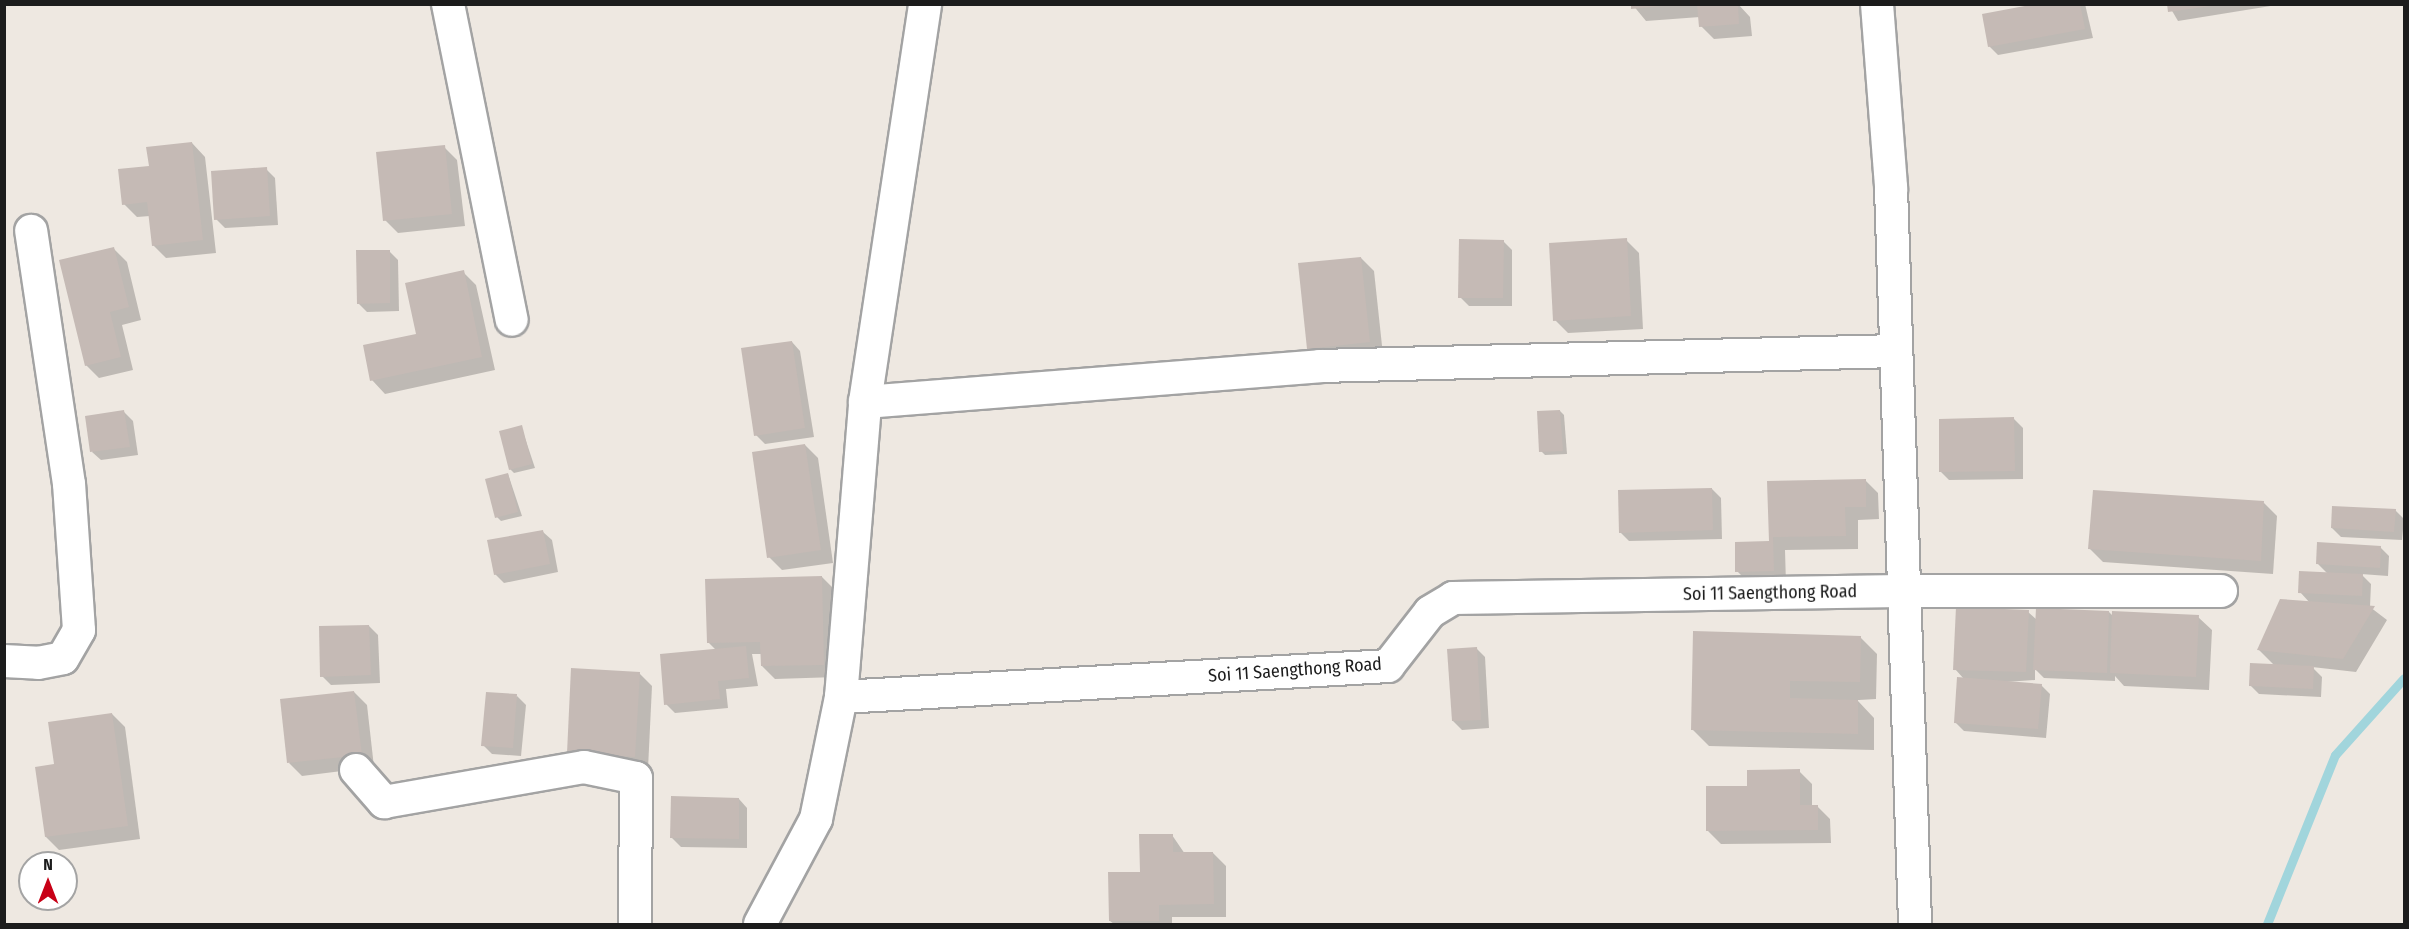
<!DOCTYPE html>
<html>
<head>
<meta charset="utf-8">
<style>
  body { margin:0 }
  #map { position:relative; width:2409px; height:929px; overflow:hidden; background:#eee8e1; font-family:"Fira Sans Condensed",sans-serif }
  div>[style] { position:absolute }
  .shadow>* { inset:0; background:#0003 }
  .stream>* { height:9px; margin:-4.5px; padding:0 4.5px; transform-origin:4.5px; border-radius:4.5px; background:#a1d5dc }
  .building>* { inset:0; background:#c5bab5 }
  .roads { filter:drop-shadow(2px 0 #a3a3a3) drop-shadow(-2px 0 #a3a3a3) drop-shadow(0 2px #a3a3a3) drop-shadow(0 -2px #a3a3a3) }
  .minor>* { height:32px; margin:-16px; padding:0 16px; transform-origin:16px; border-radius:16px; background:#fff }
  span { translate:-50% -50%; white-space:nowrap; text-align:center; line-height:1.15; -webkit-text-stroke:4.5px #fff; paint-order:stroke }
  .street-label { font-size:18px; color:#1c1c1c }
  .frame { position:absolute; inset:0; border:6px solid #1c1c1c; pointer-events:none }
  .north { position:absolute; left:18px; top:851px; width:60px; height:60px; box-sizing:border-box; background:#fff; border:2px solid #a4a4a4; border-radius:50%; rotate:0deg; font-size:16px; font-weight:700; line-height:24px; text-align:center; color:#1c1c1c }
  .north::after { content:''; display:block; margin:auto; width:21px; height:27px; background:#c80016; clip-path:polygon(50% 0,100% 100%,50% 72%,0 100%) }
</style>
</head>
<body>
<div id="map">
  <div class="shadow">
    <div style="clip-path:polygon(1632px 4px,1738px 4px,1750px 17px,1752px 36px,1714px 39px,1701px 26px,1700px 17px,1646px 21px)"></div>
    <div style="clip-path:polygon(2044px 4px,2085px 4px,2093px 38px,1998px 55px,1989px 46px)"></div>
    <div style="clip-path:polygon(2168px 4px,2283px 4px,2178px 21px)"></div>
    <div style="clip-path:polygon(192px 143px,205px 157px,216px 253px,166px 258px,153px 245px,150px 216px,137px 217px,124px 204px,150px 167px)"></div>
    <div style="clip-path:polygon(444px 147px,457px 160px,465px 226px,398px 233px,385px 220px)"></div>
    <div style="clip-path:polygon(266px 169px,275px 178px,278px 225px,225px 228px,216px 219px)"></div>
    <div style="clip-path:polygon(1626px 240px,1639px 253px,1643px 329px,1568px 333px,1555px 320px)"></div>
    <div style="clip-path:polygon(1503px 241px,1512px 250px,1512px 306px,1469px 306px,1460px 297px)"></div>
    <div style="clip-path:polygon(114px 249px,127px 262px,141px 320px,122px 325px,133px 370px,99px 378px,86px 365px)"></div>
    <div style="clip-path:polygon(389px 251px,398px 260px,399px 311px,367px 312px,358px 303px)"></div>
    <div style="clip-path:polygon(1361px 258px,1374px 271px,1383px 355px,1321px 362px,1308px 349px)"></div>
    <div style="clip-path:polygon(463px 272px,476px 285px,495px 370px,385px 394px,372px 380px,417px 335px)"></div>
    <div style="clip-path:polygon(792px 342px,800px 351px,814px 437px,765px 444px,756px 435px)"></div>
    <div style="clip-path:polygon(1560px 411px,1564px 415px,1567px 454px,1545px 455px,1541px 451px)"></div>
    <div style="clip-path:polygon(124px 412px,133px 421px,138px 455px,101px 460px,92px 452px)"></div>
    <div style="clip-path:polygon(2014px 419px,2023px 428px,2023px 479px,1949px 480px,1941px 472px)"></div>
    <div style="clip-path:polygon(521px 426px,535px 468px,514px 473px,510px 469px)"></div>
    <div style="clip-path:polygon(805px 445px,818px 458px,833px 563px,782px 570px,769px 557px)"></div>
    <div style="clip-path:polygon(508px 474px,522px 516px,501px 521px,497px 517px)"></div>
    <div style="clip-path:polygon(1865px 480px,1878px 493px,1879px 519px,1858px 520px,1858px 549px,1785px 550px,1786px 584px,1750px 584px,1737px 571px,1770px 543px,1769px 482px)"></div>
    <div style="clip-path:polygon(1712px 489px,1721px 498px,1722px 539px,1629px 541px,1620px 532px)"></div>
    <div style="clip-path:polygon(2264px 503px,2277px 516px,2273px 574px,2103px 562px,2090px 549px)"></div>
    <div style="clip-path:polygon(2395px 510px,2404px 519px,2402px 540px,2341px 537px,2332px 528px)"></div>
    <div style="clip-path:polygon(543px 532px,552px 540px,558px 572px,504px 583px,495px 574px)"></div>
    <div style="clip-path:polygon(2380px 547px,2389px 556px,2388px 576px,2361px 574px,2371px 584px,2370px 607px,2387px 620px,2356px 672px,2312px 667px,2322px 677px,2321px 697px,2259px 694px,2250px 685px,2275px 666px,2259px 650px,2310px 603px,2300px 592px,2328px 574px,2318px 564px)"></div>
    <div style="clip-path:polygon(822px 577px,835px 590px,837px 677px,775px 679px,762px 666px,762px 654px,752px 654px,758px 686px,726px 689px,728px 708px,675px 713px,666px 704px,717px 651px,708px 642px)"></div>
    <div style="clip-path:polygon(2028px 612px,2037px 620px,2109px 612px,2114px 617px,2198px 617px,2212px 630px,2209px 690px,2124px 686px,2115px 676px,2115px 681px,2044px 678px,2035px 669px,2035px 680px,2005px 682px,2041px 685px,2050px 694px,2046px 738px,1964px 731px,1955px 722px,1964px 679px,1955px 669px)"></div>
    <div style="clip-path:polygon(369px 626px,378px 635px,380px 683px,331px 685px,322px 676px)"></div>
    <div style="clip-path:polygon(1860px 637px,1877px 654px,1876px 699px,1842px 701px,1858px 701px,1874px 718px,1874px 750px,1709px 746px,1692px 729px)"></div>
    <div style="clip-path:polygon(1476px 648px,1485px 657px,1489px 728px,1462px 730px,1453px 721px)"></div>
    <div style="clip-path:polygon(639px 673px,652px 686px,648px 769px,582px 766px,568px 753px)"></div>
    <div style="clip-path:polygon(354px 692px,367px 705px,374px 767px,302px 776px,289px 763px)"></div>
    <div style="clip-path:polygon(517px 696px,526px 705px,521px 756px,492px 754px,483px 745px)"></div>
    <div style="clip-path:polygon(112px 714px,125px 727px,140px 839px,59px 850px,46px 837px,55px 766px)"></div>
    <div style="clip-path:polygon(1799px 771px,1812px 784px,1812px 806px,1817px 806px,1830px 819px,1831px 843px,1721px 844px,1708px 831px,1748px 787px)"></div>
    <div style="clip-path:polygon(739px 799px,747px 808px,747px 848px,681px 847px,672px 838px)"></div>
    <div style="clip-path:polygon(1172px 835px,1185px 854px,1213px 853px,1226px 866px,1226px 917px,1172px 917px,1172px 924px,1114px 924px,1110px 921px)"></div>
  </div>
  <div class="stream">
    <div style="left:2267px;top:924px;width:182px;rotate:-68.1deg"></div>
    <div style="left:2335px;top:755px;width:103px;rotate:-48.1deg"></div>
  </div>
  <div class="building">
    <div style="clip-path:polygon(1631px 4px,1662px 4px,1662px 6px,1631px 9px)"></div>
    <div style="clip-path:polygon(1697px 4px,1738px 4px,1739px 24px,1699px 27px)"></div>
    <div style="clip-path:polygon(2036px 4px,2080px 4px,2085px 29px,1988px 47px,1982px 14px)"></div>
    <div style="clip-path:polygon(2167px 4px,2211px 4px,2211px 6px,2168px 12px)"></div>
    <div style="clip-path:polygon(192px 142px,203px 240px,152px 246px,147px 202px,122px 205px,118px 169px,149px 166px,146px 147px)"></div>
    <div style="clip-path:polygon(445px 145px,452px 214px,383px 221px,376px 152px)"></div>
    <div style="clip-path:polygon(267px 167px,270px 216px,214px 220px,211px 171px)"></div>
    <div style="clip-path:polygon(1627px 238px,1631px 316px,1553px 321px,1549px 243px)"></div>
    <div style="clip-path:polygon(1459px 239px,1504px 240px,1503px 298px,1458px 298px)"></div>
    <div style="clip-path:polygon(114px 247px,129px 307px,110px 312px,121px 357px,85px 366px,59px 260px)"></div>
    <div style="clip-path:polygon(356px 250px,390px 250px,390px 303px,357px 304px)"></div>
    <div style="clip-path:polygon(1361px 257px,1370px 342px,1307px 349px,1298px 263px)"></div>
    <div style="clip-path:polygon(464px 270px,482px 357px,370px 381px,363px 345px,416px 334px,405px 283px)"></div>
    <div style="clip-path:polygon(792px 341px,805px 428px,754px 436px,741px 348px)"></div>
    <div style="clip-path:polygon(124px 410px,130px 447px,90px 452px,85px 416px)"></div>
    <div style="clip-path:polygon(1560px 410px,1563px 451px,1539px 452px,1537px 411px)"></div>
    <div style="clip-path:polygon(2014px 417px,2015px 471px,1939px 472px,1939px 419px)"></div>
    <div style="clip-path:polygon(522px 425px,532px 464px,509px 470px,499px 431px)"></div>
    <div style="clip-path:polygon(805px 444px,821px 550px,767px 558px,752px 452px)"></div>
    <div style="clip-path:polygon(508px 473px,518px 512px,495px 518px,485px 479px)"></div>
    <div style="clip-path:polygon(1866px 479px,1866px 507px,1845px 507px,1846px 536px,1773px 537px,1774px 571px,1735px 572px,1735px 542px,1769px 541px,1767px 481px)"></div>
    <div style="clip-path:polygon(1712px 488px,1713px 530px,1619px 533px,1618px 490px)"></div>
    <div style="clip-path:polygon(2093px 490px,2264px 501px,2261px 561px,2088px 549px)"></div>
    <div style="clip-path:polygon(2332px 506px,2396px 509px,2394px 532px,2331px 528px)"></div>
    <div style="clip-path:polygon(543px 530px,550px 564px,494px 575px,487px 540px)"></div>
    <div style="clip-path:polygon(2317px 542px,2381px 546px,2380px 568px,2316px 564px)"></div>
    <div style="clip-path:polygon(2299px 571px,2363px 574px,2362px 596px,2298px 593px)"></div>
    <div style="clip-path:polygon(822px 576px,824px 665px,761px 666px,760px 642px,707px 643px,705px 579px)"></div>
    <div style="clip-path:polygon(2280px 599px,2375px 606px,2343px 659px,2257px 650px)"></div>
    <div style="clip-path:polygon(1956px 607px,2029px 610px,2026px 672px,1953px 670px)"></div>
    <div style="clip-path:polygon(2036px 608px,2109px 611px,2107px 673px,2033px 670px)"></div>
    <div style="clip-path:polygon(2112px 611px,2199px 615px,2196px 677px,2110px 673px)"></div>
    <div style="clip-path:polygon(369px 625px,371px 675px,320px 677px,319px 626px)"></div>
    <div style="clip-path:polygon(1693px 631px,1861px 636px,1860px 682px,1790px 681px,1790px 698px,1858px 700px,1858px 734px,1691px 730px)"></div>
    <div style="clip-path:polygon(746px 646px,749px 678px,718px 681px,720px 699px,664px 705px,660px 654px)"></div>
    <div style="clip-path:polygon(1477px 647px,1481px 720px,1452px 721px,1447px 649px)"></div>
    <div style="clip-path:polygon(2250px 663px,2314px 666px,2313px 689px,2249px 686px)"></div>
    <div style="clip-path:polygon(571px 668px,640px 672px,635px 757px,567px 753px)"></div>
    <div style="clip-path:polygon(1957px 677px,2042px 684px,2038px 729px,1954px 723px)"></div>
    <div style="clip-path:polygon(354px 691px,362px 755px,287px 763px,280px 699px)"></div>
    <div style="clip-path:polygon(486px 692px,517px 694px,513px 748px,481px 746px)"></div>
    <div style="clip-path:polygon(112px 713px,128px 826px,45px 837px,35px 767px,54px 764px,48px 722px)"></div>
    <div style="clip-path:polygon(1800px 769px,1800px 805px,1818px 805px,1818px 830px,1706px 831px,1706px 786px,1747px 786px,1747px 770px)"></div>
    <div style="clip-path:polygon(671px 796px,739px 798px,739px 839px,670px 838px)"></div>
    <div style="clip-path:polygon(1139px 834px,1173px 834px,1173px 852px,1213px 852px,1214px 904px,1159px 905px,1159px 921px,1109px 921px,1108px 872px,1140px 872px)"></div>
  </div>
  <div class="roads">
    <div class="minor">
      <div style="left:448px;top:4px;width:322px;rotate:78.6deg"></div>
      <div style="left:1877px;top:4px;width:185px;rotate:85.6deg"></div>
      <div style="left:1891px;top:188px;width:736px;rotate:88.13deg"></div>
      <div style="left:865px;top:402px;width:456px;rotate:-4.5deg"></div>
      <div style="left:1320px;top:366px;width:575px;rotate:-1.49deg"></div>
      <div style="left:4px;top:661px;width:34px;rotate:3deg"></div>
      <div style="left:38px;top:663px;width:25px;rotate:-11deg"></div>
      <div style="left:63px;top:658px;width:32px;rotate:-60deg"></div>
      <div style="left:79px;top:630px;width:146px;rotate:-93.9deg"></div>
      <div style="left:69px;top:484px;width:256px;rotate:-98.5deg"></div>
      <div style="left:841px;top:697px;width:548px;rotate:-3.24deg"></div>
      <div style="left:1388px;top:666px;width:68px;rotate:-52.1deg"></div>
      <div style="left:1430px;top:612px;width:27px;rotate:-31deg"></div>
      <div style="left:1453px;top:598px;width:448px;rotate:-0.9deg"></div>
      <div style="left:1901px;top:591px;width:320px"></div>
      <div style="left:356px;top:770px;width:43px;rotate:48.8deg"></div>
      <div style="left:384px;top:802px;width:203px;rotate:-9.9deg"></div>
      <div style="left:584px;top:767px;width:53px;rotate:11.9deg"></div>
      <div style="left:636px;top:778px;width:146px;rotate:90.4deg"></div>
      <div style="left:760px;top:924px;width:119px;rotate:-61.9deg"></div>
      <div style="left:816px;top:819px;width:125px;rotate:-78.4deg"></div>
      <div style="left:841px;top:697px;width:296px;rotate:-85.3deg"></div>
      <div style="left:865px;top:402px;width:402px;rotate:-81.4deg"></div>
    </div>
  </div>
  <div class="street-label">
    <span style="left:1770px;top:593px;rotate:-1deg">Soi 11 Saengthong Road</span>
    <span style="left:1295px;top:670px;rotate:-4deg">Soi 11 Saengthong Road</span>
  </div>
  <div class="frame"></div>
  <div class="north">N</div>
</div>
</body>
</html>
